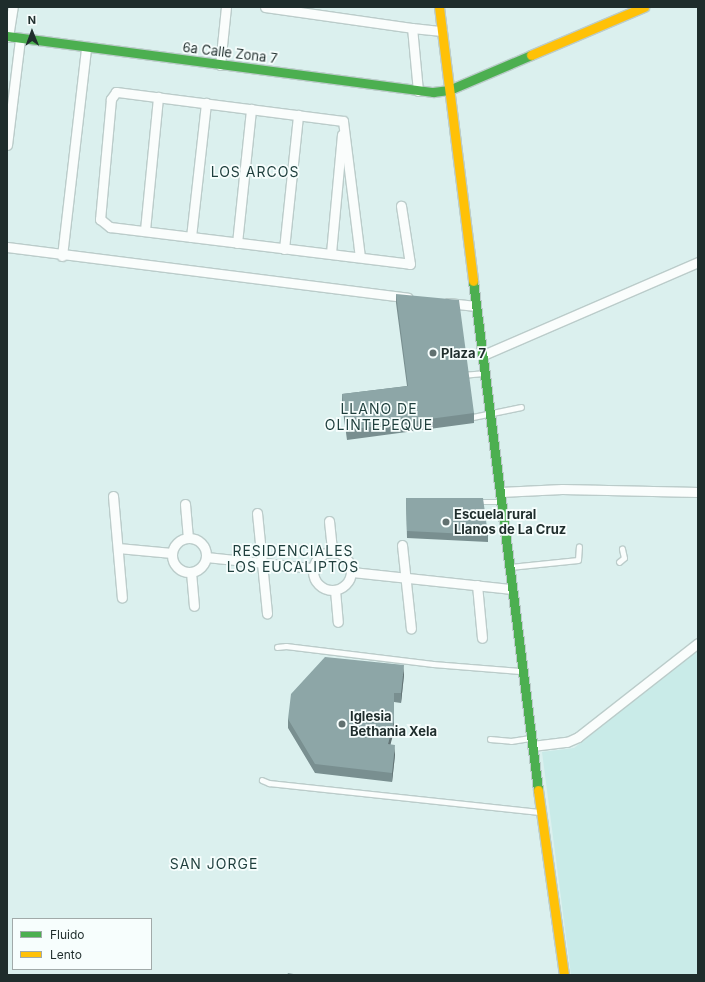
<!DOCTYPE html>
<html>
<head>
<meta charset="utf-8">
<style>
  body { margin:0 }
  #map { position:relative; width:705px; height:982px; overflow:hidden; background:#dbf0ee; font-family:Inter,sans-serif }
  div>[style] { position:absolute }
  .built>* { inset:0; background:#c9ebe8 }
  .roads { filter:drop-shadow(1px 0 #bbccca) drop-shadow(-1px 0 #bbccca) drop-shadow(0 1px #bbccca) drop-shadow(0 -1px #bbccca) }
  .lane>* { height:4.5px; margin:-2.25px; padding:0 2.25px; transform-origin:2.25px; border-radius:2.25px; background:#fafdfc }
  .street>* { height:9px; margin:-4.5px; padding:0 4.5px; transform-origin:4.5px; border-radius:4.5px; background:#fafdfc }
  .street>.ring { margin:-4.5px; padding:0; box-sizing:content-box; background:none; border:9px solid #fafdfc; border-radius:50% }
  .fast>* { height:9px; margin:-4.5px; padding:0 4.5px; transform-origin:4.5px; border-radius:4.5px; background:#4caf50 }
  .slow>* { height:9px; margin:-4.5px; padding:0 4.5px; transform-origin:4.5px; border-radius:4.5px; background:#ffc107 }
  .wall>* { inset:0; background:#798f90 }
  .shaded-wall>* { inset:0; background:#637475 }
  .building>* { inset:0; background:#8da6a7 }
  .dots>* { width:11px; height:11px; translate:-50% -50%; box-sizing:border-box; border:2px solid #f7fefd; border-radius:50% }
  span { translate:-50% -50%; white-space:nowrap; text-align:center; line-height:1.15; -webkit-text-stroke:3.5px #f7fefd; paint-order:stroke }
  .street-label { font-size:13px; color:#1f2d2c }
  .poi-label { font-size:13px; color:#1f2d2c; font-weight:700 }
  .left { translate:0 -50%; text-align:left }
  .neighbourhood-label { font-size:14px; color:#1f3f3d; letter-spacing:1px }
  .frame { position:absolute; inset:0; border:8px solid #1f2d2c; pointer-events:none }
  .legend { position:absolute; left:12px; top:918px; width:140px; height:52px; box-sizing:border-box; background:#f7fefd; border:1px solid #a1aaa9; margin:0; padding:5px 7px; list-style:none; font-size:12px; color:#1f2d2c }
  .legend li { display:flex; align-items:center; gap:8px; height:20px }
  .legend b { width:20px; border:1px solid #a1aaa9 }
  .north { position:absolute; left:12px; top:12px; width:40px; height:40px; -webkit-text-stroke:3px #f7fefd; paint-order:stroke; rotate:359deg; font-size:11px; font-weight:700; line-height:16px; text-align:center; color:#1f2d2c }
  .north::after { content:''; display:block; margin:auto; width:14px; height:18px; background:#1f2d2c; clip-path:polygon(50% 0,100% 100%,50% 72%,0 100%) }
</style>
</head>
<body>
<div id="map">
  <div class="built">
    <div style="clip-path:polygon(698px 650px,698px 975px,571px 975px,542px 752px,574px 748px)"></div>
  </div>
  <div class="roads">
    <div class="lane">
      <div style="left:462px;top:375px;width:21px;rotate:-5deg"></div>
      <div style="left:468px;top:418px;width:54px;rotate:-11.7deg"></div>
      <div style="left:479px;top:502px;width:20px"></div>
      <div style="left:619px;top:562px;width:6px;rotate:-39deg"></div>
      <div style="left:624px;top:558px;width:9px;rotate:-103deg"></div>
      <div style="left:510px;top:567px;width:68px;rotate:-5.9deg"></div>
      <div style="left:578px;top:560px;width:13px;rotate:-86deg"></div>
      <div style="left:277px;top:647px;width:9px;rotate:-6deg"></div>
      <div style="left:286px;top:646px;width:148px;rotate:7deg"></div>
      <div style="left:433px;top:664px;width:87px;rotate:4.6deg"></div>
      <div style="left:490px;top:739px;width:21px;rotate:5deg"></div>
      <div style="left:511px;top:741px;width:19px;rotate:-9deg"></div>
      <div style="left:262px;top:780px;width:8px;rotate:23deg"></div>
      <div style="left:269px;top:783px;width:274px;rotate:6.1deg"></div>
    </div>
    <div class="street">
      <div style="left:265px;top:7px;width:148px;rotate:8.1deg"></div>
      <div style="left:8px;top:37px;width:30px;rotate:-81deg"></div>
      <div style="left:220px;top:65px;width:58px;rotate:-84.1deg"></div>
      <div style="left:418px;top:91px;width:63px;rotate:-95.4deg"></div>
      <div style="left:412px;top:28px;width:30px;rotate:6deg"></div>
      <div style="left:343px;top:121px;width:229px;rotate:-172.7deg"></div>
      <div style="left:116px;top:92px;width:9px;rotate:126deg"></div>
      <div style="left:111px;top:99px;width:121px;rotate:95.2deg"></div>
      <div style="left:100px;top:219px;width:13px;rotate:39deg"></div>
      <div style="left:110px;top:227px;width:302px;rotate:7deg"></div>
      <div style="left:410px;top:264px;width:59px;rotate:-98.8deg"></div>
      <div style="left:343px;top:121px;width:137px;rotate:82.9deg"></div>
      <div style="left:7px;top:145px;width:107px;rotate:-83deg"></div>
      <div style="left:145px;top:230px;width:134px;rotate:-84.4deg"></div>
      <div style="left:191px;top:237px;width:135px;rotate:-83.6deg"></div>
      <div style="left:237px;top:243px;width:135px;rotate:-84deg"></div>
      <div style="left:7px;top:247px;width:404px;rotate:7.2deg"></div>
      <div style="left:284px;top:249px;width:135px;rotate:-84deg"></div>
      <div style="left:331px;top:253px;width:119px;rotate:-84.7deg"></div>
      <div style="left:62px;top:256px;width:209px;rotate:-83.4deg"></div>
      <div style="left:448px;top:303px;width:28px;rotate:6deg"></div>
      <div style="left:483px;top:355px;width:234px;rotate:-23.4deg"></div>
      <div style="left:500px;top:492px;width:62px;rotate:-2.8deg"></div>
      <div style="left:562px;top:489px;width:136px;rotate:1.3deg"></div>
      <div style="left:113px;top:496px;width:102px;rotate:85deg"></div>
      <div style="left:185px;top:504px;width:34px;rotate:85deg"></div>
      <div style="left:257px;top:513px;width:101px;rotate:84.3deg"></div>
      <div style="left:329px;top:521px;width:31px;rotate:84deg"></div>
      <div class="ring" style="left:172px;top:538px;width:25px;height:25px"></div>
      <div style="left:402px;top:545px;width:84px;rotate:83.9deg"></div>
      <div style="left:118px;top:548px;width:54px;rotate:5.3deg"></div>
      <div class="ring" style="left:313px;top:552px;width:29px;height:29px"></div>
      <div style="left:206px;top:557px;width:108px;rotate:5.9deg"></div>
      <div style="left:191px;top:572px;width:34px;rotate:85deg"></div>
      <div style="left:352px;top:572px;width:161px;rotate:6.1deg"></div>
      <div style="left:477px;top:585px;width:53px;rotate:84.6deg"></div>
      <div style="left:335px;top:590px;width:32px;rotate:85deg"></div>
      <div style="left:532px;top:746px;width:35px;rotate:-7deg"></div>
      <div style="left:567px;top:742px;width:12px;rotate:-24deg"></div>
      <div style="left:578px;top:737px;width:152px;rotate:-38.1deg"></div>
    </div>
    <div class="fast">
      <div style="left:7px;top:36px;width:430px;rotate:7.5deg"></div>
      <div style="left:433px;top:92px;width:16px;rotate:-7deg"></div>
      <div style="left:449px;top:90px;width:89px;rotate:-23.1deg"></div>
      <div style="left:473px;top:281px;width:513px;rotate:82.72deg"></div>
    </div>
    <div class="slow">
      <div style="left:439px;top:7px;width:276px;rotate:82.9deg"></div>
      <div style="left:531px;top:55px;width:123px;rotate:-23deg"></div>
      <div style="left:538px;top:790px;width:187px;rotate:82deg"></div>
    </div>
  </div>
  <div class="wall">
    <div style="clip-path:polygon(396px 294px,474px 413px,474px 423px,347px 440px,342px 404px,342px 394px,407px 386px,396px 303px)"></div>
    <div style="clip-path:polygon(406px 498px,488px 535px,488px 542px,407px 538px)"></div>
    <div style="clip-path:polygon(404px 675px,401px 703px,394px 702px,394px 731px,390px 744px,395px 755px,392px 782px,315px 773px,288px 728px,288px 719px)"></div>
  </div>
  <div class="shaded-wall">
    <div style="clip-path:polygon(404px 665px,404px 675px,401px 703px,401px 693px)"></div>
    <div style="clip-path:polygon(394px 721px,394px 731px,388px 754px,388px 744px)"></div>
    <div style="clip-path:polygon(395px 745px,395px 755px,392px 782px,392px 773px)"></div>
  </div>
  <div class="building">
    <div style="clip-path:polygon(396px 294px,459px 300px,474px 413px,347px 430px,342px 394px,408px 386px)"></div>
    <div style="clip-path:polygon(406px 498px,483px 498px,488px 535px,407px 531px)"></div>
    <div style="clip-path:polygon(325px 657px,404px 665px,401px 693px,394px 693px,394px 721px,388px 744px,395px 745px,392px 773px,315px 764px,288px 719px,291px 694px)"></div>
    <div style="clip-path:polygon(288px 973px,299px 975px,287px 975px)"></div>
    <div style="clip-path:polygon(243px 974px,251px 975px,242px 975px)"></div>
  </div>
  <div class="dots">
    <div style="left:433px;top:353px;background:#617170"></div>
    <div style="left:446px;top:522px;background:#617170"></div>
    <div style="left:342px;top:724px;background:#617170"></div>
  </div>
  <div class="street-label">
    <span style="left:230px;top:53px;rotate:7deg">6a Calle Zona 7</span>
  </div>
  <div class="poi-label">
    <span class="left" style="left:441px;top:353px">Plaza 7</span>
    <span class="left" style="left:454px;top:522px">Escuela rural<br>Llanos de La Cruz</span>
    <span class="left" style="left:350px;top:724px">Iglesia<br>Bethania Xela</span>
  </div>
  <div class="neighbourhood-label">
    <span style="left:255px;top:172px">LOS ARCOS</span>
    <span style="left:379px;top:417px">LLANO DE<br>OLINTEPEQUE</span>
    <span style="left:293px;top:559px">RESIDENCIALES<br>LOS EUCALIPTOS</span>
    <span style="left:214px;top:864px">SAN JORGE</span>
  </div>
  <div class="frame"></div>
  <ul class="legend">
  <li><b style="height:5px;background:#4caf50"></b>Fluido</li>
  <li><b style="height:5px;background:#ffc107"></b>Lento</li>
  </ul>
  <div class="north">N</div>
</div>
</body>
</html>
